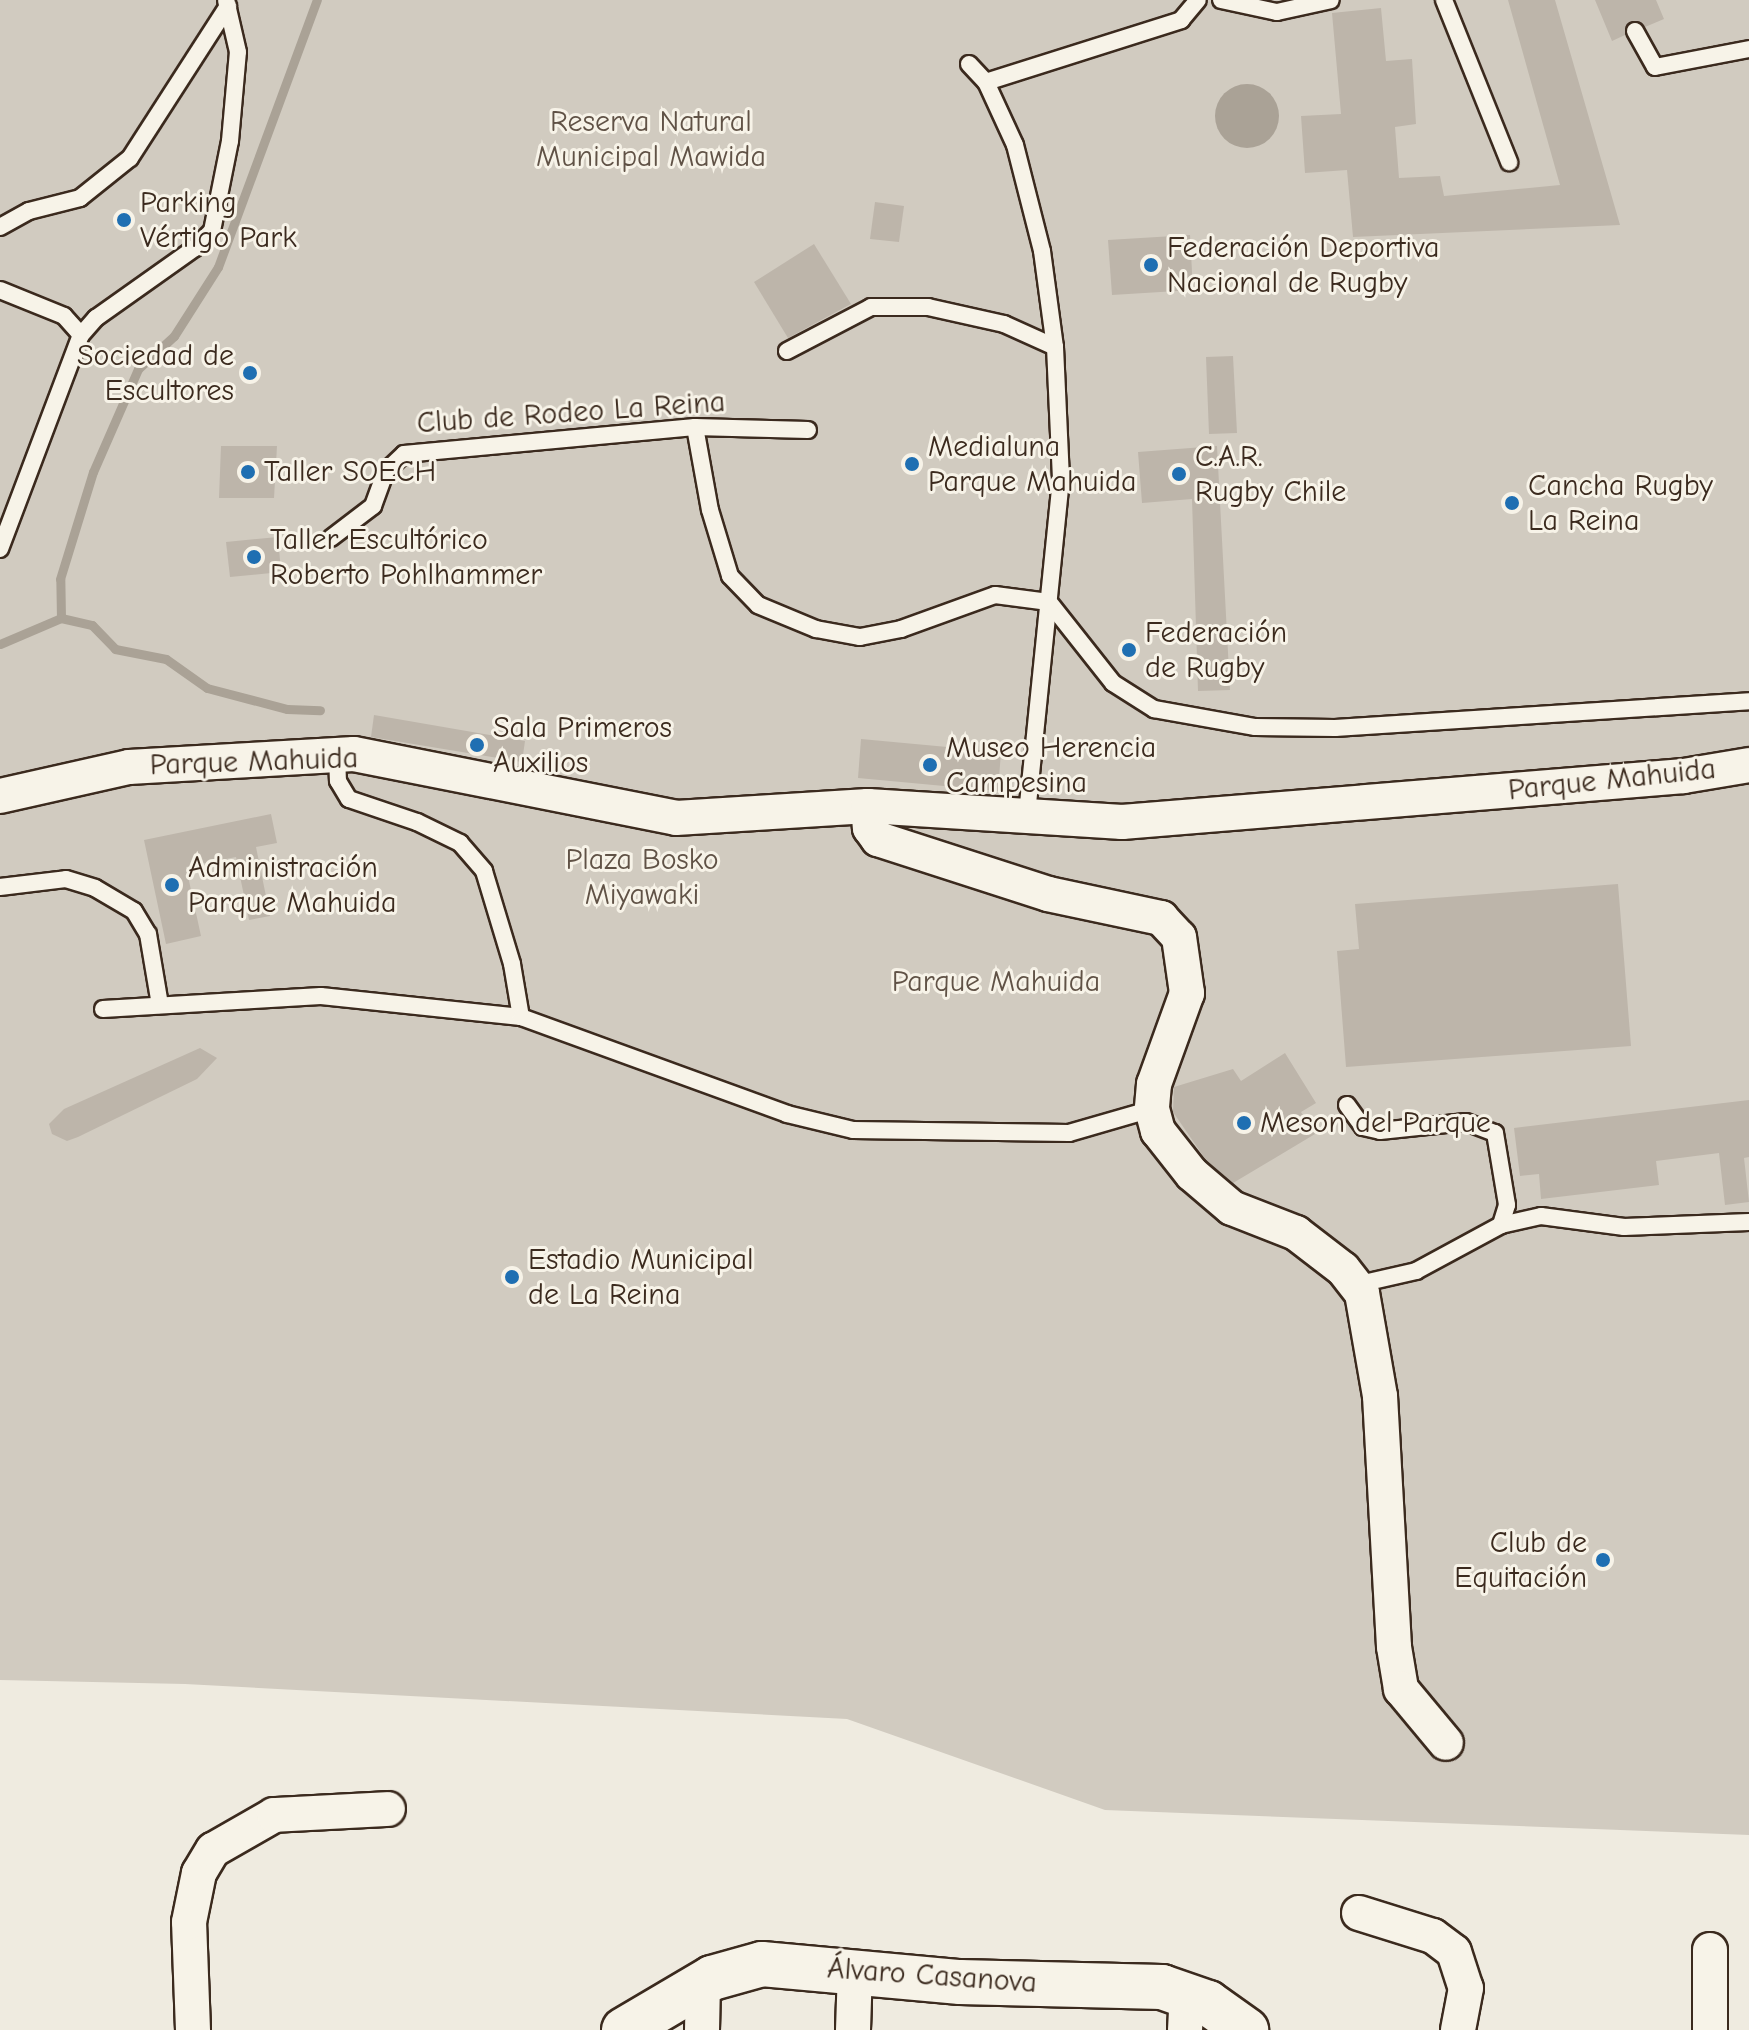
<!DOCTYPE html>
<html>
<head>
<meta charset="utf-8">
<style>
  body { margin:0 }
  #map { position:relative; width:1749px; height:2030px; overflow:hidden; background:#efebe0; font-family:"Comic Neue",sans-serif }
  div>[style] { position:absolute }
  .green>* { inset:0; background:#d1cbc0 }
  .water>* { inset:0; background:#aaa296 }
  .round { border-radius:50% }
  .stream>* { height:9px; margin:-4.5px; padding:0 4.5px; transform-origin:4.5px; border-radius:4.5px; background:#aaa296 }
  .building>* { inset:0; background:#bdb5aa }
  .roads { filter:drop-shadow(2px 0 #3b2a1e) drop-shadow(-2px 0 #3b2a1e) drop-shadow(0 2px #3b2a1e) drop-shadow(0 -2px #3b2a1e) }
  .lane>* { height:16px; margin:-8px; padding:0 8px; transform-origin:8px; border-radius:8px; background:#f7f3e8 }
  .street>* { height:34px; margin:-17px; padding:0 17px; transform-origin:17px; border-radius:17px; background:#f7f3e8 }
  .secondary>* { height:44px; margin:-22px; padding:0 22px; transform-origin:22px; border-radius:22px; background:#f7f3e8 }
  .dots>* { width:22px; height:22px; translate:-50% -50%; box-sizing:border-box; border:4px solid #f7f3e8; border-radius:50% }
  span { translate:-50% -50%; white-space:nowrap; text-align:center; line-height:1.15; -webkit-text-stroke:6px #f7f3e8; paint-order:stroke }
  .park-label { font-size:30px; color:#605246 }
  .poi-label { font-size:30px; color:#3b2a1e }
  .left { translate:0 -50%; text-align:left }
  .right { translate:-100% -50%; text-align:right }
  .street-label { font-size:30px; color:#3b2a1e }
</style>
</head>
<body>
<div id="map">
  <div class="green">
    <div style="clip-path:polygon(0 0,1749px 0,1749px 1835px,1105px 1810px,847px 1719px,185px 1684px,0 1680px)"></div>
  </div>
  <div class="water">
    <div class="round" style="left:1215px;top:84px;width:64px;height:64px"></div>
  </div>
  <div class="stream">
    <div style="left:61px;top:618px;width:39px;rotate:-91deg"></div>
    <div style="left:60px;top:579px;width:112px;rotate:-72.9deg"></div>
    <div style="left:93px;top:472px;width:112px;rotate:-66.4deg"></div>
    <div style="left:138px;top:369px;width:49px;rotate:-42.5deg"></div>
    <div style="left:174px;top:336px;width:82px;rotate:-57.5deg"></div>
    <div style="left:218px;top:267px;width:285px;rotate:-69.7deg"></div>
    <div style="left:0;top:644px;width:66px;rotate:-23.1deg"></div>
    <div style="left:61px;top:618px;width:32px;rotate:13deg"></div>
    <div style="left:92px;top:625px;width:33px;rotate:46deg"></div>
    <div style="left:115px;top:649px;width:52px;rotate:11.1deg"></div>
    <div style="left:166px;top:659px;width:50px;rotate:35.3deg"></div>
    <div style="left:207px;top:688px;width:83px;rotate:14.7deg"></div>
    <div style="left:287px;top:709px;width:33px;rotate:2deg"></div>
  </div>
  <div class="building">
    <div style="clip-path:polygon(1508px 0,1555px 0,1620px 225px,1353px 237px,1347px 170px,1305px 173px,1301px 116px,1341px 114px,1332px 13px,1381px 8px,1386px 61px,1412px 59px,1416px 124px,1395px 127px,1399px 178px,1440px 176px,1444px 196px,1560px 185px)"></div>
    <div style="clip-path:polygon(1595px 0,1656px 0,1664px 19px,1645px 27px,1630px 21px,1625px 35px,1612px 41px)"></div>
    <div style="clip-path:polygon(875px 202px,904px 206px,899px 242px,870px 239px)"></div>
    <div style="clip-path:polygon(1190px 235px,1193px 290px,1112px 295px,1108px 240px)"></div>
    <div style="clip-path:polygon(814px 244px,851px 304px,788px 338px,754px 282px)"></div>
    <div style="clip-path:polygon(1233px 356px,1237px 433px,1209px 434px,1206px 357px)"></div>
    <div style="clip-path:polygon(221px 446px,277px 446px,274px 498px,219px 498px)"></div>
    <div style="clip-path:polygon(1217px 446px,1230px 690px,1198px 691px,1192px 499px,1142px 503px,1138px 452px)"></div>
    <div style="clip-path:polygon(278px 537px,281px 572px,230px 577px,226px 542px)"></div>
    <div style="clip-path:polygon(374px 715px,525px 741px,522px 762px,371px 737px)"></div>
    <div style="clip-path:polygon(861px 739px,1001px 752px,998px 791px,858px 778px)"></div>
    <div style="clip-path:polygon(271px 814px,277px 843px,256px 847px,270px 916px,249px 920px,236px 857px,186px 867px,201px 936px,166px 944px,144px 840px)"></div>
    <div style="clip-path:polygon(1618px 884px,1631px 1046px,1346px 1067px,1337px 951px,1359px 949px,1355px 904px)"></div>
    <div style="clip-path:polygon(200px 1048px,217px 1058px,197px 1079px,78px 1137px,67px 1141px,52px 1134px,49px 1124px,64px 1109px)"></div>
    <div style="clip-path:polygon(1285px 1053px,1316px 1103px,1301px 1112px,1315px 1134px,1233px 1183px,1206px 1160px,1173px 1112px,1174px 1087px,1233px 1069px,1241px 1081px)"></div>
    <div style="clip-path:polygon(1749px 1100px,1749px 1157px,1744px 1158px,1749px 1202px,1725px 1205px,1719px 1153px,1656px 1161px,1659px 1185px,1541px 1199px,1539px 1174px,1520px 1176px,1514px 1128px)"></div>
  </div>
  <div class="roads">
    <div class="lane">
      <div style="left:1221px;top:0;width:57px;rotate:12.1deg"></div>
      <div style="left:1277px;top:12px;width:55px;rotate:-12.5deg"></div>
      <div style="left:1444px;top:0;width:175px;rotate:68.1deg"></div>
      <div style="left:1635px;top:31px;width:41px;rotate:60.9deg"></div>
      <div style="left:1655px;top:67px;width:96px;rotate:-10.8deg"></div>
      <div style="left:969px;top:64px;width:25px;rotate:47deg"></div>
      <div style="left:986px;top:82px;width:69px;rotate:65.3deg"></div>
      <div style="left:1015px;top:145px;width:109px;rotate:75.7deg"></div>
      <div style="left:1042px;top:251px;width:97px;rotate:82.3deg"></div>
      <div style="left:1055px;top:347px;width:132px;rotate:87.4deg"></div>
      <div style="left:1061px;top:479px;width:339px;rotate:95.8deg"></div>
      <div style="left:986px;top:82px;width:205px;rotate:-17.6deg"></div>
      <div style="left:1181px;top:20px;width:26px;rotate:-50deg"></div>
      <div style="left:0;top:227px;width:33px;rotate:-29deg"></div>
      <div style="left:29px;top:211px;width:53px;rotate:-14.3deg"></div>
      <div style="left:80px;top:198px;width:64px;rotate:-38.7deg"></div>
      <div style="left:130px;top:158px;width:181px;rotate:-57.2deg"></div>
      <div style="left:0;top:290px;width:69px;rotate:22.1deg"></div>
      <div style="left:64px;top:316px;width:25px;rotate:48deg"></div>
      <div style="left:787px;top:351px;width:95px;rotate:-27.6deg"></div>
      <div style="left:871px;top:307px;width:57px"></div>
      <div style="left:928px;top:307px;width:78px;rotate:12.6deg"></div>
      <div style="left:1004px;top:324px;width:56px;rotate:24.3deg"></div>
      <div style="left:695px;top:427px;width:84px;rotate:79.8deg"></div>
      <div style="left:710px;top:510px;width:69px;rotate:73.1deg"></div>
      <div style="left:730px;top:576px;width:40px;rotate:46deg"></div>
      <div style="left:758px;top:605px;width:63px;rotate:22.5deg"></div>
      <div style="left:816px;top:629px;width:45px;rotate:10.3deg"></div>
      <div style="left:860px;top:637px;width:42px;rotate:-11deg"></div>
      <div style="left:901px;top:629px;width:100px;rotate:-19.9deg"></div>
      <div style="left:995px;top:595px;width:54px;rotate:7.4deg"></div>
      <div style="left:1049px;top:602px;width:103px;rotate:51.7deg"></div>
      <div style="left:1113px;top:683px;width:49px;rotate:32.4deg"></div>
      <div style="left:1154px;top:709px;width:103px;rotate:10.1deg"></div>
      <div style="left:1255px;top:727px;width:80px;rotate:0.7deg"></div>
      <div style="left:1335px;top:728px;width:415px;rotate:-3.7deg"></div>
      <div style="left:331px;top:538px;width:53px;rotate:-37.3deg"></div>
      <div style="left:373px;top:506px;width:37px;rotate:-70deg"></div>
      <div style="left:386px;top:471px;width:25px;rotate:-43deg"></div>
      <div style="left:404px;top:454px;width:292px;rotate:-5.3deg"></div>
      <div style="left:695px;top:427px;width:113px;rotate:1.5deg"></div>
      <div style="left:0;top:549px;width:229px;rotate:-69.3deg"></div>
      <div style="left:81px;top:335px;width:23px;rotate:-49deg"></div>
      <div style="left:96px;top:318px;width:121px;rotate:-35.3deg"></div>
      <div style="left:195px;top:248px;width:24px;rotate:-45deg"></div>
      <div style="left:212px;top:231px;width:92px;rotate:-78.7deg"></div>
      <div style="left:230px;top:141px;width:89px;rotate:-84.9deg"></div>
      <div style="left:238px;top:52px;width:53px;rotate:-103deg"></div>
      <div style="left:337px;top:754px;width:27px;rotate:88deg"></div>
      <div style="left:338px;top:781px;width:21px;rotate:59deg"></div>
      <div style="left:349px;top:799px;width:72px;rotate:18.7deg"></div>
      <div style="left:417px;top:822px;width:48px;rotate:26deg"></div>
      <div style="left:460px;top:843px;width:37px;rotate:49deg"></div>
      <div style="left:484px;top:871px;width:97px;rotate:73.2deg"></div>
      <div style="left:512px;top:964px;width:54px;rotate:80.4deg"></div>
      <div style="left:0;top:887px;width:66px;rotate:-6.9deg"></div>
      <div style="left:66px;top:879px;width:30px;rotate:17deg"></div>
      <div style="left:95px;top:888px;width:45px;rotate:30.5deg"></div>
      <div style="left:134px;top:911px;width:27px;rotate:59deg"></div>
      <div style="left:148px;top:934px;width:72px;rotate:80.4deg"></div>
      <div style="left:103px;top:1009px;width:218px;rotate:-3.4deg"></div>
      <div style="left:321px;top:996px;width:201px;rotate:6deg"></div>
      <div style="left:521px;top:1017px;width:283px;rotate:20deg"></div>
      <div style="left:787px;top:1114px;width:68px;rotate:13.6deg"></div>
      <div style="left:853px;top:1130px;width:216px;rotate:0.8deg"></div>
      <div style="left:1069px;top:1133px;width:86px;rotate:-16.1deg"></div>
      <div style="left:1347px;top:1105px;width:27px;rotate:54deg"></div>
      <div style="left:1363px;top:1127px;width:17px;rotate:13deg"></div>
      <div style="left:1380px;top:1131px;width:86px;rotate:-6deg"></div>
      <div style="left:1466px;top:1122px;width:31px;rotate:21deg"></div>
      <div style="left:1495px;top:1133px;width:73px;rotate:80.5deg"></div>
      <div style="left:1507px;top:1205px;width:21px;rotate:107deg"></div>
      <div style="left:1355px;top:1285px;width:63px;rotate:-12.9deg"></div>
      <div style="left:1416px;top:1271px;width:97px;rotate:-28.4deg"></div>
      <div style="left:1501px;top:1225px;width:41px;rotate:-12.7deg"></div>
      <div style="left:1541px;top:1216px;width:84px;rotate:7.5deg"></div>
      <div style="left:1624px;top:1227px;width:125px;rotate:-2.3deg"></div>
    </div>
    <div class="street">
      <div style="left:0;top:796px;width:132px;rotate:-12.7deg"></div>
      <div style="left:129px;top:767px;width:225px;rotate:-3.3deg"></div>
      <div style="left:354px;top:754px;width:328px;rotate:11.2deg"></div>
      <div style="left:676px;top:818px;width:192px;rotate:-3.6deg"></div>
      <div style="left:868px;top:806px;width:255px;rotate:3.6deg"></div>
      <div style="left:1122px;top:822px;width:564px;rotate:-4.68deg"></div>
      <div style="left:1684px;top:776px;width:66px;rotate:-9.6deg"></div>
      <div style="left:868px;top:806px;width:22px;rotate:85deg"></div>
      <div style="left:870px;top:828px;width:14px;rotate:54deg"></div>
      <div style="left:878px;top:839px;width:179px;rotate:17.9deg"></div>
      <div style="left:1048px;top:894px;width:116px;rotate:12deg"></div>
      <div style="left:1161px;top:918px;width:26px;rotate:47deg"></div>
      <div style="left:1179px;top:937px;width:57px;rotate:81.9deg"></div>
      <div style="left:1187px;top:993px;width:97px;rotate:109.9deg"></div>
      <div style="left:1154px;top:1084px;width:25px;rotate:95deg"></div>
      <div style="left:1152px;top:1109px;width:23px;rotate:75deg"></div>
      <div style="left:1158px;top:1131px;width:55px;rotate:51.7deg"></div>
      <div style="left:1192px;top:1174px;width:52px;rotate:40.4deg"></div>
      <div style="left:1232px;top:1208px;width:69px;rotate:21.3deg"></div>
      <div style="left:1296px;top:1233px;width:59px;rotate:37.5deg"></div>
      <div style="left:1343px;top:1269px;width:31px;rotate:52deg"></div>
      <div style="left:1362px;top:1293px;width:105px;rotate:80.1deg"></div>
      <div style="left:1380px;top:1396px;width:251px;rotate:86.8deg"></div>
      <div style="left:1394px;top:1647px;width:43px;rotate:80.5deg"></div>
      <div style="left:1401px;top:1689px;width:70px;rotate:50.2deg"></div>
      <div style="left:1359px;top:1913px;width:77px;rotate:17.3deg"></div>
      <div style="left:1433px;top:1936px;width:26px;rotate:37deg"></div>
      <div style="left:1454px;top:1952px;width:38px;rotate:72deg"></div>
      <div style="left:1466px;top:1988px;width:43px;rotate:100.8deg"></div>
      <div style="left:193px;top:2030px;width:108px;rotate:-92.1deg"></div>
      <div style="left:189px;top:1922px;width:50px;rotate:-78.5deg"></div>
      <div style="left:199px;top:1873px;width:27px;rotate:-59deg"></div>
      <div style="left:213px;top:1850px;width:70px;rotate:-29.8deg"></div>
      <div style="left:274px;top:1815px;width:114px;rotate:-3deg"></div>
      <div style="left:702px;top:2030px;width:47px;rotate:-88.8deg"></div>
      <div style="left:853px;top:2030px;width:59px;rotate:-88.1deg"></div>
      <div style="left:1185px;top:2030px;width:36px;rotate:-87deg"></div>
      <div style="left:1710px;top:2030px;width:80px;rotate:-90deg"></div>
    </div>
    <div class="secondary">
      <div style="left:624px;top:2030px;width:102px;rotate:-30.6deg"></div>
      <div style="left:712px;top:1978px;width:52px;rotate:-15.6deg"></div>
      <div style="left:762px;top:1964px;width:199px;rotate:5.2deg"></div>
      <div style="left:960px;top:1982px;width:202px;rotate:1.4deg"></div>
      <div style="left:1162px;top:1987px;width:49px;rotate:19.2deg"></div>
      <div style="left:1208px;top:2003px;width:47px;rotate:35.4deg"></div>
    </div>
  </div>
  <div class="dots">
    <div style="left:124px;top:220px;background:#1f6fb2"></div>
    <div style="left:1151px;top:265px;background:#1f6fb2"></div>
    <div style="left:250px;top:373px;background:#1f6fb2"></div>
    <div style="left:912px;top:464px;background:#1f6fb2"></div>
    <div style="left:248px;top:472px;background:#1f6fb2"></div>
    <div style="left:1179px;top:474px;background:#1f6fb2"></div>
    <div style="left:1512px;top:503px;background:#1f6fb2"></div>
    <div style="left:254px;top:557px;background:#1f6fb2"></div>
    <div style="left:1129px;top:650px;background:#1f6fb2"></div>
    <div style="left:477px;top:745px;background:#1f6fb2"></div>
    <div style="left:930px;top:765px;background:#1f6fb2"></div>
    <div style="left:172px;top:885px;background:#1f6fb2"></div>
    <div style="left:1244px;top:1123px;background:#1f6fb2"></div>
    <div style="left:512px;top:1277px;background:#1f6fb2"></div>
    <div style="left:1603px;top:1560px;background:#1f6fb2"></div>
  </div>
  <div class="park-label">
    <span style="left:651px;top:139px">Reserva Natural<br>Municipal Mawida</span>
    <span style="left:642px;top:877px">Plaza Bosko<br>Miyawaki</span>
    <span style="left:996px;top:982px">Parque Mahuida</span>
  </div>
  <div class="poi-label">
    <span class="left" style="left:140px;top:220px">Parking<br>Vértigo Park</span>
    <span class="left" style="left:1167px;top:265px">Federación Deportiva<br>Nacional de Rugby</span>
    <span class="right" style="left:234px;top:373px">Sociedad de<br>Escultores</span>
    <span class="left" style="left:928px;top:464px">Medialuna<br>Parque Mahuida</span>
    <span class="left" style="left:1195px;top:474px">C.A.R.<br>Rugby Chile</span>
    <span class="left" style="left:264px;top:472px">Taller SOECH</span>
    <span class="left" style="left:1528px;top:503px">Cancha Rugby<br>La Reina</span>
    <span class="left" style="left:270px;top:557px">Taller Escultórico<br>Roberto Pohlhammer</span>
    <span class="left" style="left:1145px;top:650px">Federación<br>de Rugby</span>
    <span class="left" style="left:493px;top:745px">Sala Primeros<br>Auxilios</span>
    <span class="left" style="left:946px;top:765px">Museo Herencia<br>Campesina</span>
    <span class="left" style="left:188px;top:885px">Administración<br>Parque Mahuida</span>
    <span class="left" style="left:1260px;top:1123px">Meson del Parque</span>
    <span class="left" style="left:528px;top:1277px">Estadio Municipal<br>de La Reina</span>
    <span class="right" style="left:1587px;top:1560px">Club de<br>Equitación</span>
  </div>
  <div class="street-label">
    <span style="left:571px;top:413px;rotate:-4deg">Club de Rodeo La Reina</span>
    <span style="left:254px;top:762px;rotate:-2deg">Parque Mahuida</span>
    <span style="left:1612px;top:780px;rotate:-6deg">Parque Mahuida</span>
    <span style="left:932px;top:1976px;rotate:4deg">Álvaro Casanova</span>
  </div>
</div>
</body>
</html>
